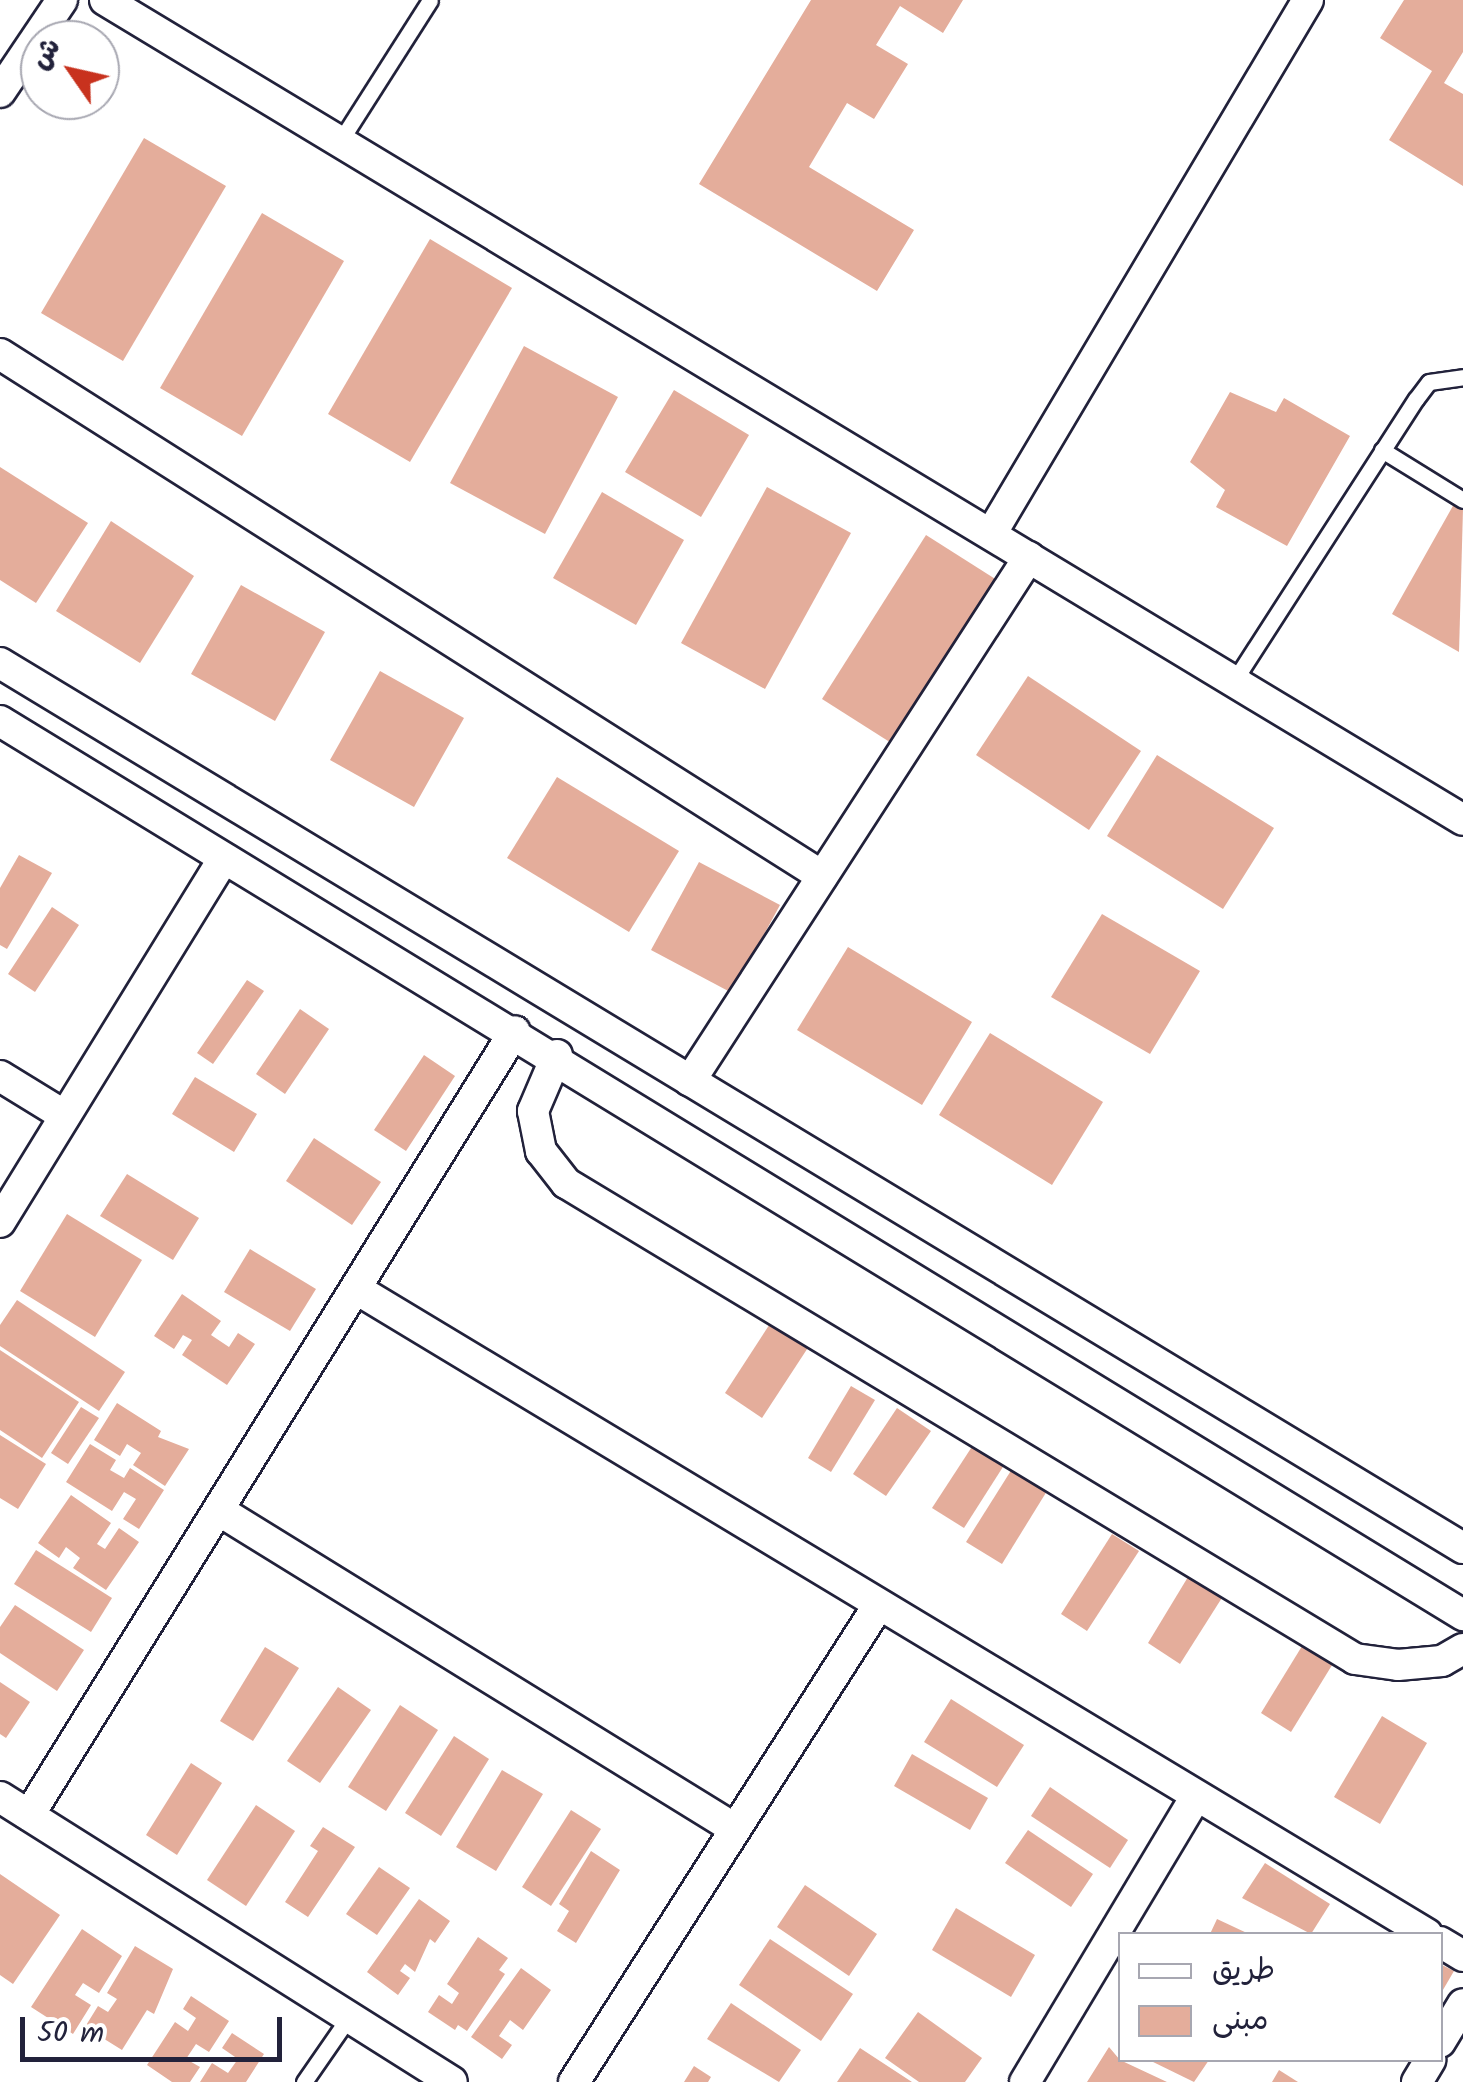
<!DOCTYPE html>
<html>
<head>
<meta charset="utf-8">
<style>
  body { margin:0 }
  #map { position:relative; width:1463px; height:2082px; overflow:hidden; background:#fff; font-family:Kalam,"Playpen Sans Arabic",sans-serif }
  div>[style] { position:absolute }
  .building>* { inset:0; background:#e4ad9b }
  .roads { filter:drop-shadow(2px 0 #22223b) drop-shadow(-2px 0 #22223b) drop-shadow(0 2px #22223b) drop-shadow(0 -2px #22223b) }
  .lane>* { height:15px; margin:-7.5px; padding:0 7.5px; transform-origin:7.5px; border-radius:7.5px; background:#fff }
  .street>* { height:30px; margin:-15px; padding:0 15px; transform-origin:15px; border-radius:15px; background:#fff }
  span { translate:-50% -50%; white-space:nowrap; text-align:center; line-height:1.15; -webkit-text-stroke:8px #fff; paint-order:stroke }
  .legend { position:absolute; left:1118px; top:1932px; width:325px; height:130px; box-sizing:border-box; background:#fff; border:2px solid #a7a7b1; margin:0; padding:12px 18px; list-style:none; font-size:30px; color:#22223b }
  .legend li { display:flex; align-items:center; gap:20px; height:50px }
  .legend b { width:50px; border:2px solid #a7a7b1 }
  .north { position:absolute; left:20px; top:20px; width:100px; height:100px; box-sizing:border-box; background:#fff; border:2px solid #a7a7b1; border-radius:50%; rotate:304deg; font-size:28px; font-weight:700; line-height:40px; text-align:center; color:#22223b }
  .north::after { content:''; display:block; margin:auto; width:35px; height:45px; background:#c8321e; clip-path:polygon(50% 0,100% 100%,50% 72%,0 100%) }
  .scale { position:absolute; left:20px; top:2017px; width:262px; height:45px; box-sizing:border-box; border:5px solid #22223b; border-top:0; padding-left:12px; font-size:30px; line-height:35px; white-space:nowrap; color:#22223b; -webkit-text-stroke:8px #fff; paint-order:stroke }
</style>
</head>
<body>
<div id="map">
  <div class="building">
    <div style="clip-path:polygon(811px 0,963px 0,943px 33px,900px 6px,876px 45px,908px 64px,874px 119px,847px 103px,809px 167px,914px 230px,877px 291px,699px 184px)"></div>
    <div style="clip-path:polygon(1404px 0,1463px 0,1463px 52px,1444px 83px,1463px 94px,1463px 186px,1389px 140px,1432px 71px,1380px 38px)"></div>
    <div style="clip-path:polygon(144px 138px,226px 186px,123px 361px,41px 313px)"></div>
    <div style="clip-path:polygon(262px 213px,344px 261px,242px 436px,160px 388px)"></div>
    <div style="clip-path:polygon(430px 239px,512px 288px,410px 462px,328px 414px)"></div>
    <div style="clip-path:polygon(524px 346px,618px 397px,545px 534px,450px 483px)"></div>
    <div style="clip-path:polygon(674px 390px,749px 435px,701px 517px,625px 472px)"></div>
    <div style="clip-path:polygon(1230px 392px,1276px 412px,1284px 398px,1350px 436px,1287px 546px,1216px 507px,1225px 490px,1190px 462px)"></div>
    <div style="clip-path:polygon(0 467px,88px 523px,36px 603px,0 580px)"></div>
    <div style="clip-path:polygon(767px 487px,851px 533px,765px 689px,681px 643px)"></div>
    <div style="clip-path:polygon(602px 492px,684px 540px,636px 625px,553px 578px)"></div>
    <div style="clip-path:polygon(1454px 504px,1463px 509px,1459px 652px,1392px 614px)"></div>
    <div style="clip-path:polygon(111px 521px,194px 576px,140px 663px,56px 611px)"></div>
    <div style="clip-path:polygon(926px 535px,1000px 582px,896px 746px,822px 699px)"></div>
    <div style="clip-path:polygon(241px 585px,325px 632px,275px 721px,191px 674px)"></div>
    <div style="clip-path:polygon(380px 671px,464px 718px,414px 807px,330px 760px)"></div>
    <div style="clip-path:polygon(1028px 676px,1141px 751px,1089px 830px,976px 755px)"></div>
    <div style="clip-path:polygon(1157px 755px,1274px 828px,1223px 909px,1107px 836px)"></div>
    <div style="clip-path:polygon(557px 777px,679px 851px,629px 932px,507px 858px)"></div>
    <div style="clip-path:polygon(19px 855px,52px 873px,7px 949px,0 945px,0 888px)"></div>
    <div style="clip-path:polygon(699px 862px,780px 905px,732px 993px,651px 950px)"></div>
    <div style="clip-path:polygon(52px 907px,79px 925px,35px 992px,8px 974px)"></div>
    <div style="clip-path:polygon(1102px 914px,1200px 971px,1150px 1054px,1051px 997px)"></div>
    <div style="clip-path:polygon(848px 947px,972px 1022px,922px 1105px,797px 1030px)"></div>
    <div style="clip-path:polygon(247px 980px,264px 991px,213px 1064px,197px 1053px)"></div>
    <div style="clip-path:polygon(300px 1009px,329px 1029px,285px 1094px,256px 1074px)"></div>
    <div style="clip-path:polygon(990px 1033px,1103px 1102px,1052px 1185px,939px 1115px)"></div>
    <div style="clip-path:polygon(424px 1055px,455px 1076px,406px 1151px,374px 1130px)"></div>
    <div style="clip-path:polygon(195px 1077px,257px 1114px,234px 1152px,172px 1114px)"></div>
    <div style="clip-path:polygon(314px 1138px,381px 1182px,352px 1225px,286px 1181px)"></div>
    <div style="clip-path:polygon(127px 1174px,199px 1218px,173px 1260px,100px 1216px)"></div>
    <div style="clip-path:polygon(67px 1214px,142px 1260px,95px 1337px,20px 1291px)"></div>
    <div style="clip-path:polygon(250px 1249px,316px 1289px,290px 1331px,224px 1292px)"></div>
    <div style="clip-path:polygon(182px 1294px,221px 1321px,211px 1335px,229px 1347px,238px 1333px,255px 1344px,227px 1385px,182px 1355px,192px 1340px,183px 1335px,174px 1349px,154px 1336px)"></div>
    <div style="clip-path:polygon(17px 1300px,125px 1372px,99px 1411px,0 1346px,0 1325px)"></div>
    <div style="clip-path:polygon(775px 1316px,813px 1340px,762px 1418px,725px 1393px)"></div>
    <div style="clip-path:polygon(0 1350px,79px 1402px,42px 1458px,0 1430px)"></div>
    <div style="clip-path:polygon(851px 1386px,875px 1400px,831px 1472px,808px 1458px)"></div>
    <div style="clip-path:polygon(117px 1403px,161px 1431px,158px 1437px,189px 1449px,165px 1486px,133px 1465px,141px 1453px,127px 1444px,120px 1456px,94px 1440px)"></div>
    <div style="clip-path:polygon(81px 1407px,99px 1418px,68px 1464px,51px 1453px)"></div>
    <div style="clip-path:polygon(897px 1408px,931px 1431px,886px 1496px,853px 1474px)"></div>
    <div style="clip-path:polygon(0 1435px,46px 1464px,18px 1509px,0 1498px)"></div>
    <div style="clip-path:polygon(977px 1439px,1008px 1459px,964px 1528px,932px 1508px)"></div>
    <div style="clip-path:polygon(90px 1444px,116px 1460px,110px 1470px,124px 1478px,130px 1468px,164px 1490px,139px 1529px,123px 1519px,136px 1499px,124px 1492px,112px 1511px,66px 1482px)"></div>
    <div style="clip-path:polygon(1012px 1469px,1047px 1491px,1002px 1564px,966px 1542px)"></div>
    <div style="clip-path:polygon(71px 1495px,111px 1523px,97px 1544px,105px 1549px,119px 1528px,139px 1542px,106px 1590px,73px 1568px,80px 1558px,66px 1547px,59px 1558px,38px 1543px)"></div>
    <div style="clip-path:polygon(1112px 1534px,1139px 1551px,1087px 1631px,1061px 1614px)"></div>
    <div style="clip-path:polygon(36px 1550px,112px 1598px,91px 1632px,14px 1584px)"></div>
    <div style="clip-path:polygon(1191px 1572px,1225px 1593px,1180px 1664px,1148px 1643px)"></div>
    <div style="clip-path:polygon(15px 1605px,84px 1650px,57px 1691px,0 1653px,0 1627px)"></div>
    <div style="clip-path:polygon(1307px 1638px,1337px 1657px,1291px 1732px,1261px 1713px)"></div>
    <div style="clip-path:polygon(265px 1647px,299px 1668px,253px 1741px,220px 1721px)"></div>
    <div style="clip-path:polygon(0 1682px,30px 1702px,6px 1738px,0 1734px)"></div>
    <div style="clip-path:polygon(338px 1687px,371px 1710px,320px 1783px,287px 1761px)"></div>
    <div style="clip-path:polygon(951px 1699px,1024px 1745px,997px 1787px,924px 1742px)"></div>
    <div style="clip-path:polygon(400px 1705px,438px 1730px,386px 1811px,348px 1787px)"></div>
    <div style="clip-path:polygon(1382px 1716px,1427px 1743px,1380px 1824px,1334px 1797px)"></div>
    <div style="clip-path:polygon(454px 1736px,489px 1759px,441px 1836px,405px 1813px)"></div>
    <div style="clip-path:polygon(912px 1754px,988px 1798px,970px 1830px,894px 1786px)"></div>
    <div style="clip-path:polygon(191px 1763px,222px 1783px,177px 1855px,146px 1835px)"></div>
    <div style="clip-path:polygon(502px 1770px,543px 1794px,496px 1871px,456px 1847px)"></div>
    <div style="clip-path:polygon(1050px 1787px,1128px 1840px,1110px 1868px,1031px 1816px)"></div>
    <div style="clip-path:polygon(256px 1805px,295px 1831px,246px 1906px,207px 1880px)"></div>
    <div style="clip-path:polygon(571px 1810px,601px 1829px,551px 1906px,522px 1887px)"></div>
    <div style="clip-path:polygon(323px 1827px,355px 1847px,308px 1917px,285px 1902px,318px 1851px,310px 1846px)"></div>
    <div style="clip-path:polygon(1028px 1830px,1093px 1874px,1071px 1907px,1005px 1863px)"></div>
    <div style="clip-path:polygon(591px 1851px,620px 1870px,576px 1943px,557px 1931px,569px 1911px,559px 1904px)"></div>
    <div style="clip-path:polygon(1265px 1863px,1330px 1904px,1311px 1934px,1242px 1898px)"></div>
    <div style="clip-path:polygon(379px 1867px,410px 1888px,377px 1935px,346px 1914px)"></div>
    <div style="clip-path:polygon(0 1874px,60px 1915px,13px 1984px,0 1975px)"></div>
    <div style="clip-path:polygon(805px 1885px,877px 1934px,849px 1976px,777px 1927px)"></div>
    <div style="clip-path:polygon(419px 1899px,450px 1921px,435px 1943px,430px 1939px,415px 1972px,405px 1964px,400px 1971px,410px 1978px,398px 1995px,367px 1972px)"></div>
    <div style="clip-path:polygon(956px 1908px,1035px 1955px,1011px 1997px,932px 1950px)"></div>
    <div style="clip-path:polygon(1217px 1919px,1249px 1934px,1210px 1934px)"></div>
    <div style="clip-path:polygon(82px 1929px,122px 1956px,99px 1993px,83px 1983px,75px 1995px,91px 2005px,73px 2034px,31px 2007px)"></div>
    <div style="clip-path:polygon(478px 1937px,508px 1958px,499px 1970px,505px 1974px,467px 2031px,458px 2025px,455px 2030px,428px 2012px,439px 1995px,452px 2004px,459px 1993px,447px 1984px)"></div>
    <div style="clip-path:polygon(770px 1939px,853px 1994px,821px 2041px,739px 1985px)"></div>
    <div style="clip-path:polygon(135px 1946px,173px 1969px,154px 2014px,147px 2010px,122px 2050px,85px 2027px,98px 2006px,108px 2012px,117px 1999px,107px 1993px)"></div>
    <div style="clip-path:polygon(1440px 1964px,1454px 1971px,1440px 1995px)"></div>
    <div style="clip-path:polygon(521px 1968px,551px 1990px,523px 2030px,510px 2020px,499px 2036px,512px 2045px,502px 2059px,471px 2037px)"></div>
    <div style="clip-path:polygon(191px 1996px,229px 2021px,209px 2052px,196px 2044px,186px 2059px,200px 2067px,190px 2082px,172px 2082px,147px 2065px,175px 2022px,188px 2031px,196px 2018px,183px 2009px)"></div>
    <div style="clip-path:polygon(731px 2003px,801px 2050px,779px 2082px,707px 2039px)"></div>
    <div style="clip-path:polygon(918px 2012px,982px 2058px,965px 2082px,919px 2082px,885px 2058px)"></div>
    <div style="clip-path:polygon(232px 2033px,264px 2054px,246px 2082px,200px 2082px,212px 2063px,228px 2073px,238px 2059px,222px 2048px)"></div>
    <div style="clip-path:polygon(1109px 2047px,1120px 2060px,1167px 2082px,1087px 2082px)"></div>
    <div style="clip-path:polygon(860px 2048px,912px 2082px,837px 2082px)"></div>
    <div style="clip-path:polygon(1149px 2060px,1209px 2060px,1194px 2082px)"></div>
    <div style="clip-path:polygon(694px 2066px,711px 2077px,708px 2082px,684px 2082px)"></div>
    <div style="clip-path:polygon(1279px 2070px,1298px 2082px,1272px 2082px)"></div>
  </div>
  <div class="roads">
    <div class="lane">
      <div style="left:339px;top:143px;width:169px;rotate:-57.5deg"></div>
      <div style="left:1382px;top:450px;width:95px;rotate:31.7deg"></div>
      <div style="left:1234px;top:681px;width:336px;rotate:-57.2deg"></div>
      <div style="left:1416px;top:399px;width:21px;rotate:-53deg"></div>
      <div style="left:1429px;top:382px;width:34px;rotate:-8deg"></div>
      <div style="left:304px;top:2082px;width:79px;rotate:-55.3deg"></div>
    </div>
    <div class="street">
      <div style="left:105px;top:0;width:1586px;rotate:31.12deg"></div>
      <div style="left:0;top:92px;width:111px;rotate:-56deg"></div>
      <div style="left:0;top:354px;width:974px;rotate:32.42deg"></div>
      <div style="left:991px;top:534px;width:621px;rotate:-59.31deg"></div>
      <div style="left:0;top:663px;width:1710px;rotate:31.17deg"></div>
      <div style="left:0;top:721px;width:1715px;rotate:31.43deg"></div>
      <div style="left:557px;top:1055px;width:61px;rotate:113.2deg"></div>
      <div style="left:533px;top:1111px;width:41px;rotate:78.7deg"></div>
      <div style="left:541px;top:1151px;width:41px;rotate:52deg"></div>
      <div style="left:566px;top:1183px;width:921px;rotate:31.1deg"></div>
      <div style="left:1355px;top:1659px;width:43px;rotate:7.9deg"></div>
      <div style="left:1398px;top:1665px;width:44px;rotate:-5.2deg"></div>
      <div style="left:1442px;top:1661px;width:24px;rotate:-30deg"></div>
      <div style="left:0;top:1076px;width:76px;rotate:31.6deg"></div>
      <div style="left:690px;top:1081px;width:624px;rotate:-57.1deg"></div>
      <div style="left:0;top:1222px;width:427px;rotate:-58.4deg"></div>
      <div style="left:358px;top:1290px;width:1248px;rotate:31.07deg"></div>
      <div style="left:220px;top:1511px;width:605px;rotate:31.69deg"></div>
      <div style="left:0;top:1797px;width:534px;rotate:32.23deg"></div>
      <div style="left:29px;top:1815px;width:922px;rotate:-58.21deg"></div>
      <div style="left:1440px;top:1942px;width:27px;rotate:31deg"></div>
      <div style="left:1440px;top:2042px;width:44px;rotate:-58.8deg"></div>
      <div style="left:574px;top:2082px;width:565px;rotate:-57.44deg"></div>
      <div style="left:1025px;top:2082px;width:331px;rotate:-59.1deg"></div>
      <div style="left:1417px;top:2082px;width:26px;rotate:-59deg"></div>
    </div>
  </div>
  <ul class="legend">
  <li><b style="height:12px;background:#fff"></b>طريق</li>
  <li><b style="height:28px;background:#e4ad9b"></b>مبنى</li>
  </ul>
  <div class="north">ش</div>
  <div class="scale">50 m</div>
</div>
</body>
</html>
